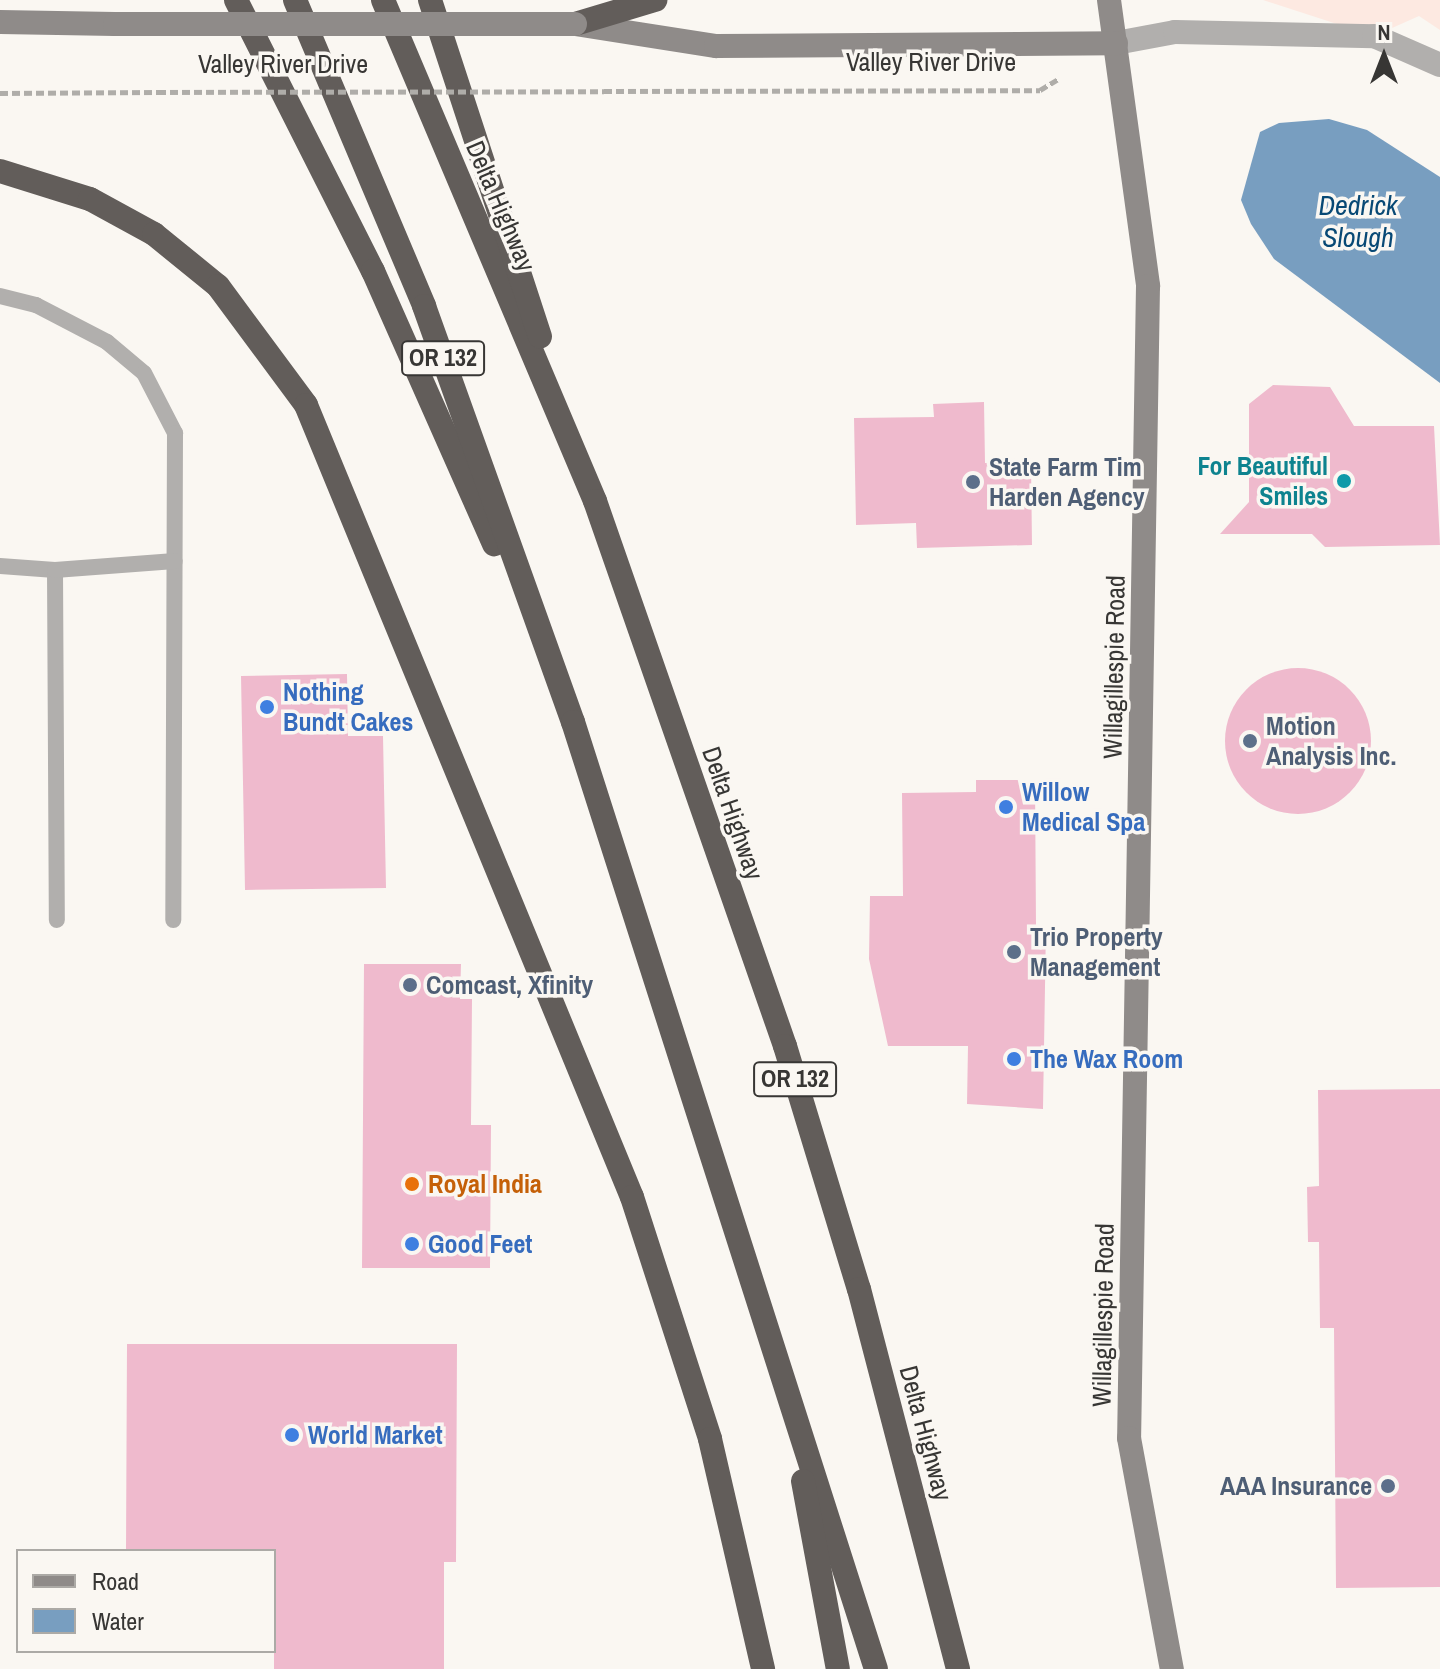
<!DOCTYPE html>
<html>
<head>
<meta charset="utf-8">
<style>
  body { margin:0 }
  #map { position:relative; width:1440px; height:1669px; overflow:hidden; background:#faf7f2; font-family:"Archivo Narrow",sans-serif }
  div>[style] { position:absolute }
  .education>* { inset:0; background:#fde9e1 }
  .water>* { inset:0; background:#789ec0 }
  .building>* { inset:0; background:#efbacd }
  .round { border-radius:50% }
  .path>* { height:5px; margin-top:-2.5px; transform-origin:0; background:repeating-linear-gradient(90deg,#afada9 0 8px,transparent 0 12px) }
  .lane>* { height:16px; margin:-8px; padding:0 8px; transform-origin:8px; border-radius:8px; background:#b1afad }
  .street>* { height:24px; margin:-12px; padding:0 12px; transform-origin:12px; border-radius:12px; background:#b1afad }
  .secondary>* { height:24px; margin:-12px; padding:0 12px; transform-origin:12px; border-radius:12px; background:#8f8b89 }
  .highway>* { height:24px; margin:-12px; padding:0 12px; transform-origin:12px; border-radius:12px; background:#625d5a }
  .path-bridge>* { height:5px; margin-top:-2.5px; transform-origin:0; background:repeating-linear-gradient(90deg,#afada9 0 8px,transparent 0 12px) }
  .secondary-bridge>* { height:24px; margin:-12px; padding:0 12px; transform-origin:12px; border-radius:12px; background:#8f8b89 }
  .dots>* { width:22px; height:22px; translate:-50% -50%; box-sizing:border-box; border:4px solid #faf7f2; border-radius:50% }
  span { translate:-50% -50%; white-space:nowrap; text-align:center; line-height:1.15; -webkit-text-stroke:7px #faf7f2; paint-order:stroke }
  .shield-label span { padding:2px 6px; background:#faf7f2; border:2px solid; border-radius:6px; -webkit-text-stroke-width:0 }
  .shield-label { font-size:24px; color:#373634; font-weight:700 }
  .street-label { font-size:26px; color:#373634 }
  .culture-label { font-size:26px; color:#0d838f; font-weight:700 }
  .right { translate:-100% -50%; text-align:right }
  .service-label { font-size:26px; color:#4e5e75; font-weight:700 }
  .left { translate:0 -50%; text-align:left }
  .shop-label { font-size:26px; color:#366cbe; font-weight:700 }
  .food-label { font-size:26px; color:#c56008; font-weight:700 }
  .water-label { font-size:28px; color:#084975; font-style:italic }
  .legend { position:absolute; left:16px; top:1549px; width:260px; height:104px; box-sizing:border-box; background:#faf7f2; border:2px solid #acaaa6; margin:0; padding:10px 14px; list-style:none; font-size:24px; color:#373634 }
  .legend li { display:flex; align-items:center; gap:16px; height:40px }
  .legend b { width:40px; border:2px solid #acaaa6 }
  .north { position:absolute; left:1344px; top:16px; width:80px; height:80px; -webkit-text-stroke:6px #faf7f2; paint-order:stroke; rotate:0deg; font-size:22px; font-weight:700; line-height:32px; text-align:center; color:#373634 }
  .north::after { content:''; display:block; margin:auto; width:28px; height:36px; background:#373634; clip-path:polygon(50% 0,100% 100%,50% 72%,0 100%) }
</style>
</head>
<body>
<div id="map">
  <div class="education">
    <div style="clip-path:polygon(1263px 0,1440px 0,1440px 30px,1419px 16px,1374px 36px)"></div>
  </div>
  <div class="water">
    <div style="clip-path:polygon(1329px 119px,1367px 130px,1440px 177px,1440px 383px,1274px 259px,1251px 224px,1241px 200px,1260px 132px,1279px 123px)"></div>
  </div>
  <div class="building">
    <div style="clip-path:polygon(1273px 385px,1330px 387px,1354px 426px,1434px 426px,1440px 545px,1325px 547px,1312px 534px,1220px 534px,1249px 502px,1249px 404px)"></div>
    <div style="clip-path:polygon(984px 402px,985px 463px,1031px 462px,1032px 545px,917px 548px,916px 523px,856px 525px,854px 418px,934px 417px,933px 404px)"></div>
    <div class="round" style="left:1225px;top:668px;width:146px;height:146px"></div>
    <div style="clip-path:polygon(347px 674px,348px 736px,383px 736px,386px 888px,245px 890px,241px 676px)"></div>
    <div style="clip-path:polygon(976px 780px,1035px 780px,1036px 926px,1046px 926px,1043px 1109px,967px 1104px,968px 1046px,888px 1046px,869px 959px,870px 896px,903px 896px,902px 793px,976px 792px)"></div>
    <div style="clip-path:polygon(364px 964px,461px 964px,460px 999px,472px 999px,471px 1125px,491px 1125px,490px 1268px,362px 1268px)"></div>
    <div style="clip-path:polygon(1440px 1089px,1440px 1587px,1336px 1588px,1334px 1328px,1320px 1328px,1319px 1242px,1308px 1242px,1307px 1187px,1319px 1186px,1318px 1090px)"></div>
    <div style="clip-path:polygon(127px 1344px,457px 1344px,456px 1562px,444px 1562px,444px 1669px,274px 1669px,274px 1551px,126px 1551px)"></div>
  </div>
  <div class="path">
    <div style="left:604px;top:91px;width:436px;rotate:-0.1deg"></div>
    <div style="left:1040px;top:90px;width:23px;rotate:-31deg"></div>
    <div style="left:0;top:93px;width:158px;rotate:-0.4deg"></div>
  </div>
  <div class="lane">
    <div style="left:0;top:296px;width:37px;rotate:14deg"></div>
    <div style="left:36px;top:305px;width:80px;rotate:27.5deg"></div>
    <div style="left:107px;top:342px;width:48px;rotate:40deg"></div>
    <div style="left:144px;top:373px;width:68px;rotate:62.7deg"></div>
    <div style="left:175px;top:433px;width:487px;rotate:90.2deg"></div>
    <div style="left:0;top:566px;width:55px;rotate:4.2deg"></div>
    <div style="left:55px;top:570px;width:350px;rotate:89.7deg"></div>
    <div style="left:55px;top:570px;width:120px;rotate:-4.3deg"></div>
  </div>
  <div class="street">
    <div style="left:1116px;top:43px;width:60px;rotate:-10.6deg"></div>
    <div style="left:1175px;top:32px;width:199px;rotate:1.2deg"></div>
    <div style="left:1374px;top:36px;width:72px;rotate:23.7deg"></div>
  </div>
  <div class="secondary">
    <div style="left:1109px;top:0;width:289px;rotate:82.2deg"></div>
    <div style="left:1148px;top:286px;width:1152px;rotate:90.94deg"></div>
    <div style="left:1129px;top:1438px;width:235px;rotate:79.5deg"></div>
    <div style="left:0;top:22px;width:115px;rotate:1deg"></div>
    <div style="left:575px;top:24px;width:143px;rotate:8.9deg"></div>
    <div style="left:716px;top:46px;width:400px;rotate:-0.4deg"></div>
  </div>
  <div class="highway">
    <div style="left:236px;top:0;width:304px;rotate:63.2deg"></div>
    <div style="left:373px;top:271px;width:299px;rotate:66.1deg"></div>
    <div style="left:295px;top:0;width:332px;rotate:67.1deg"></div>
    <div style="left:424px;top:306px;width:442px;rotate:70.3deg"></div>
    <div style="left:573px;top:722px;width:994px;rotate:72.26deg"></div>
    <div style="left:383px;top:0;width:544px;rotate:67.06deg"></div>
    <div style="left:595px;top:501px;width:577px;rotate:70.78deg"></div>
    <div style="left:785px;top:1046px;width:254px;rotate:73.1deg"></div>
    <div style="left:859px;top:1289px;width:393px;rotate:75.4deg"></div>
    <div style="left:430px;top:0;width:354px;rotate:71.9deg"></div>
    <div style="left:575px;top:24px;width:84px;rotate:-16.7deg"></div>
    <div style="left:0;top:171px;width:94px;rotate:17.3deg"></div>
    <div style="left:90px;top:199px;width:73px;rotate:28.7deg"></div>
    <div style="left:154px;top:234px;width:82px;rotate:39.1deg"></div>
    <div style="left:218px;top:286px;width:148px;rotate:53.5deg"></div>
    <div style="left:306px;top:405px;width:856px;rotate:67.63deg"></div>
    <div style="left:632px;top:1197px;width:254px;rotate:72.1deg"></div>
    <div style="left:710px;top:1439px;width:236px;rotate:77deg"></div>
    <div style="left:803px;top:1481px;width:191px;rotate:79.5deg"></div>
  </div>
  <div class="path-bridge">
    <div style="left:158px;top:92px;width:446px;rotate:-0.1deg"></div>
  </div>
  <div class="secondary-bridge">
    <div style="left:115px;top:24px;width:460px"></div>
  </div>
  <div class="dots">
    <div style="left:1344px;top:481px;background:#0f9aa8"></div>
    <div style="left:973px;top:482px;background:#5c6f8a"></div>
    <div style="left:267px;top:707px;background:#3f7fe0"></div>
    <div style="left:1250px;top:741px;background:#5c6f8a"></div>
    <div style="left:1006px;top:807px;background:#3f7fe0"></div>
    <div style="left:1014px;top:952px;background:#5c6f8a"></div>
    <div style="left:410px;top:985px;background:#5c6f8a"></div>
    <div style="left:1014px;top:1059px;background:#3f7fe0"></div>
    <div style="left:412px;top:1184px;background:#e8710a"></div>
    <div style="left:412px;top:1244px;background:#3f7fe0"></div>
    <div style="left:292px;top:1435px;background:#3f7fe0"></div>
    <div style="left:1388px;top:1486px;background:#5c6f8a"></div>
  </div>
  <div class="shield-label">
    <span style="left:443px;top:358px">OR 132</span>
    <span style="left:795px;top:1079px">OR 132</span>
  </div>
  <div class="street-label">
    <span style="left:931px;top:62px">Valley River Drive</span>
    <span style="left:283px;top:64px">Valley River Drive</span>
    <span style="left:501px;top:206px;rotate:67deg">Delta Highway</span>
    <span style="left:1114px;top:667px;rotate:-89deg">Willagillespie Road</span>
    <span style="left:733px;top:813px;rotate:71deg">Delta Highway</span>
    <span style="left:1103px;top:1315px;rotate:-89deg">Willagillespie Road</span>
    <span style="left:926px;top:1433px;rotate:75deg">Delta Highway</span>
  </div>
  <div class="culture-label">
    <span class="right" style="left:1328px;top:481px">For Beautiful<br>Smiles</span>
  </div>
  <div class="service-label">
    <span class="left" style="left:989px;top:482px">State Farm Tim<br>Harden Agency</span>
    <span class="left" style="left:1266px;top:741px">Motion<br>Analysis Inc.</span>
    <span class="left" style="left:1030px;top:952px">Trio Property<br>Management</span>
    <span class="left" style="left:426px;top:985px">Comcast, Xfinity</span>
    <span class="right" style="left:1372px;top:1486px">AAA Insurance</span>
  </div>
  <div class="shop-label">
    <span class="left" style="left:283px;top:707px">Nothing<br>Bundt Cakes</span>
    <span class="left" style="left:1022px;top:807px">Willow<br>Medical Spa</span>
    <span class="left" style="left:1030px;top:1059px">The Wax Room</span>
    <span class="left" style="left:428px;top:1244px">Good Feet</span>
    <span class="left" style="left:308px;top:1435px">World Market</span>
  </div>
  <div class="food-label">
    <span class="left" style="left:428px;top:1184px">Royal India</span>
  </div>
  <div class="water-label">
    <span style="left:1358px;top:221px">Dedrick<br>Slough</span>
  </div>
  <ul class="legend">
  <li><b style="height:10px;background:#8f8b89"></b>Road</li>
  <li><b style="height:22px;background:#789ec0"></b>Water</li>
  </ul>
  <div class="north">N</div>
</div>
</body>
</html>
